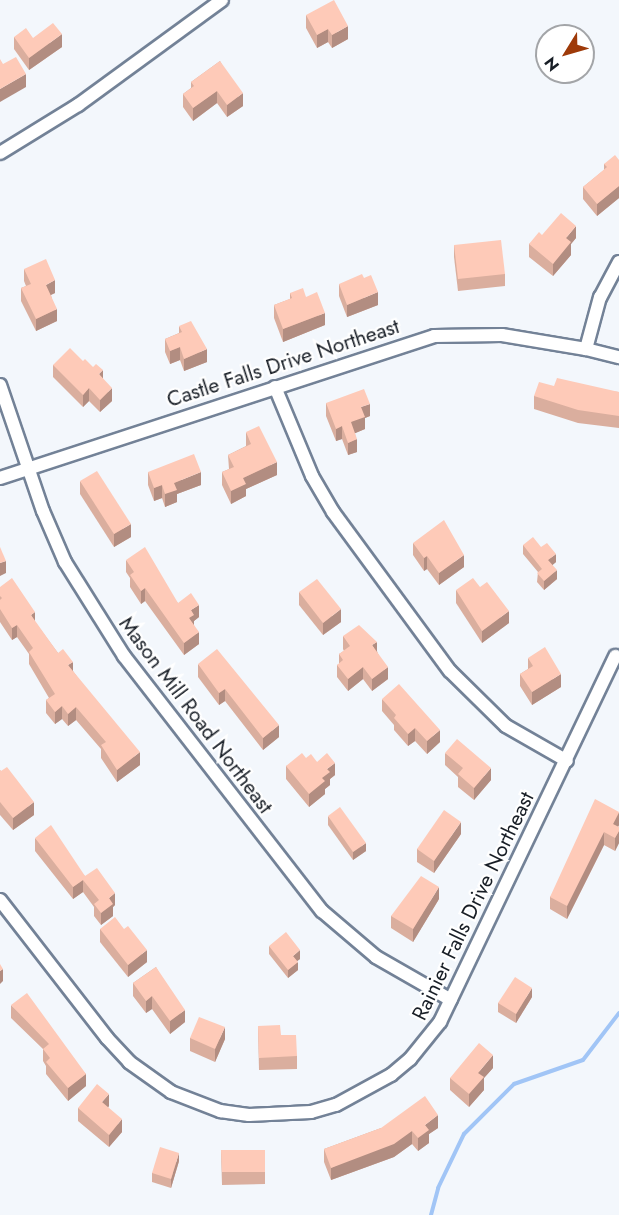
<!DOCTYPE html>
<html>
<head>
<meta charset="utf-8">
<style>
  body { margin:0 }
  #map { position:relative; width:619px; height:1215px; overflow:hidden; background:#f3f7fc; font-family:Jost,sans-serif }
  div>[style] { position:absolute }
  .stream>* { height:4px; margin:-2px; padding:0 2px; transform-origin:2px; border-radius:2px; background:#a1c5f6 }
  .roads { filter:drop-shadow(2px 0 #738297) drop-shadow(-2px 0 #738297) drop-shadow(0 2px #738297) drop-shadow(0 -2px #738297) }
  .street>* { height:12px; margin:-6px; padding:0 6px; transform-origin:6px; border-radius:6px; background:#fff }
  .wall>* { inset:0; background:#daae9e }
  .shaded-wall>* { inset:0; background:#b28d81 }
  .building>* { inset:0; background:#fecab8 }
  span { translate:-50% -50%; white-space:nowrap; text-align:center; line-height:1.15; -webkit-text-stroke:4.5px #fff; paint-order:stroke }
  .street-label { font-size:21px; color:#181e26 }
  .north { position:absolute; left:535px; top:24px; width:60px; height:60px; box-sizing:border-box; background:#fff; border:2px solid #a3a5a8; border-radius:50%; rotate:233deg; font-size:16px; font-weight:700; line-height:24px; text-align:center; color:#181e26 }
  .north::after { content:''; display:block; margin:auto; width:21px; height:27px; background:#9e3a09; clip-path:polygon(50% 0,100% 100%,50% 72%,0 100%) }
</style>
</head>
<body>
<div id="map">
  <div class="stream">
    <div style="left:431px;top:1215px;width:28px;rotate:-75deg"></div>
    <div style="left:438px;top:1188px;width:60px;rotate:-64.3deg"></div>
    <div style="left:464px;top:1134px;width:71px;rotate:-45deg"></div>
    <div style="left:514px;top:1084px;width:73px;rotate:-19.2deg"></div>
    <div style="left:583px;top:1060px;width:59px;rotate:-52.5deg"></div>
  </div>
  <div class="roads">
    <div class="street">
      <div style="left:0;top:153px;width:92px;rotate:-31.6deg"></div>
      <div style="left:78px;top:105px;width:178px;rotate:-36.1deg"></div>
      <div style="left:619px;top:262px;width:40px;rotate:118deg"></div>
      <div style="left:600px;top:297px;width:54px;rotate:105.1deg"></div>
      <div style="left:586px;top:349px;width:34px;rotate:14deg"></div>
      <div style="left:0;top:385px;width:133px;rotate:71.2deg"></div>
      <div style="left:43px;top:511px;width:56px;rotate:66.7deg"></div>
      <div style="left:65px;top:562px;width:111px;rotate:57.9deg"></div>
      <div style="left:124px;top:656px;width:323px;rotate:52.2deg"></div>
      <div style="left:322px;top:911px;width:71px;rotate:40.4deg"></div>
      <div style="left:376px;top:957px;width:86px;rotate:29.8deg"></div>
      <div style="left:275px;top:387px;width:96px;rotate:67.4deg"></div>
      <div style="left:312px;top:476px;width:42px;rotate:59.7deg"></div>
      <div style="left:333px;top:512px;width:197px;rotate:53.7deg"></div>
      <div style="left:450px;top:671px;width:78px;rotate:44.5deg"></div>
      <div style="left:506px;top:726px;width:70px;rotate:29.8deg"></div>
      <div style="left:0;top:478px;width:457px;rotate:-18.1deg"></div>
      <div style="left:434px;top:336px;width:68px;rotate:-0.8deg"></div>
      <div style="left:502px;top:335px;width:85px;rotate:9.5deg"></div>
      <div style="left:0;top:900px;width:175px;rotate:52.2deg"></div>
      <div style="left:107px;top:1038px;width:33px;rotate:47deg"></div>
      <div style="left:129px;top:1062px;width:52px;rotate:35.5deg"></div>
      <div style="left:171px;top:1092px;width:53px;rotate:21.2deg"></div>
      <div style="left:220px;top:1111px;width:29px;rotate:8deg"></div>
      <div style="left:249px;top:1115px;width:62px;rotate:-2.8deg"></div>
      <div style="left:311px;top:1112px;width:26px;rotate:-16deg"></div>
      <div style="left:336px;top:1105px;width:63px;rotate:-28.6deg"></div>
      <div style="left:391px;top:1075px;width:25px;rotate:-40deg"></div>
      <div style="left:410px;top:1059px;width:48px;rotate:-51deg"></div>
      <div style="left:440px;top:1022px;width:406px;rotate:-64.4deg"></div>
    </div>
  </div>
  <div class="wall">
    <div style="clip-path:polygon(306px 15px,348px 39px,332px 48px,328px 42px,317px 48px,306px 28px)"></div>
    <div style="clip-path:polygon(14px 37px,33px 38px,62px 47px,29px 70px,14px 49px)"></div>
    <div style="clip-path:polygon(220px 61px,243px 106px,227px 117px,217px 103px,193px 121px,183px 107px,183px 94px,191px 88px,191px 82px)"></div>
    <div style="clip-path:polygon(619px 160px,619px 198px,597px 216px,583px 199px,583px 187px,604px 170px,604px 164px)"></div>
    <div style="clip-path:polygon(542px 235px,576px 238px,571px 244px,571px 255px,553px 276px,529px 257px,529px 244px)"></div>
    <div style="clip-path:polygon(454px 245px,505px 274px,505px 286px,458px 291px,454px 257px)"></div>
    <div style="clip-path:polygon(24px 269px,55px 293px,51px 295px,57px 321px,36px 331px,21px 301px,21px 288px,26px 286px,24px 281px)"></div>
    <div style="clip-path:polygon(339px 284px,378px 305px,347px 317px,339px 296px)"></div>
    <div style="clip-path:polygon(290px 293px,306px 297px,325px 325px,283px 342px,274px 318px,274px 305px,290px 299px)"></div>
    <div style="clip-path:polygon(179px 326px,207px 362px,184px 371px,180px 360px,170px 364px,165px 352px,165px 339px,179px 333px)"></div>
    <div style="clip-path:polygon(83px 361px,103px 379px,112px 401px,100px 412px,89px 401px,83px 407px,53px 377px,53px 365px)"></div>
    <div style="clip-path:polygon(554px 386px,619px 392px,619px 428px,578px 423px,534px 409px,534px 396px)"></div>
    <div style="clip-path:polygon(326px 403px,370px 416px,365px 418px,365px 429px,355px 433px,357px 452px,348px 455px,342px 439px,336px 441px,326px 416px)"></div>
    <div style="clip-path:polygon(246px 432px,277px 475px,246px 489px,246px 496px,231px 504px,222px 485px,222px 472px,229px 469px,228px 455px,246px 446px)"></div>
    <div style="clip-path:polygon(148px 472px,201px 485px,177px 494px,177px 502px,165px 507px,162px 498px,154px 501px,148px 485px)"></div>
    <div style="clip-path:polygon(80px 481px,131px 537px,114px 547px,80px 494px)"></div>
    <div style="clip-path:polygon(413px 543px,464px 567px,439px 585px,427px 569px,424px 571px,413px 555px)"></div>
    <div style="clip-path:polygon(523px 545px,541px 547px,556px 562px,552px 565px,557px 579px,544px 590px,537px 582px,538px 572px,523px 554px)"></div>
    <div style="clip-path:polygon(126px 560px,178px 603px,199px 617px,194px 621px,194px 625px,199px 644px,184px 655px,145px 601px,141px 604px,130px 587px,130px 578px,126px 572px)"></div>
    <div style="clip-path:polygon(0 587px,35px 622px,58px 653px,73px 671px,140px 765px,117px 782px,101px 758px,101px 749px,76px 720px,68px 726px,62px 719px,55px 724px,46px 713px,46px 700px,49px 698px,29px 664px,29px 654px,17px 637px,12px 640px,0 622px)"></div>
    <div style="clip-path:polygon(456px 590px,509px 623px,482px 643px,456px 603px)"></div>
    <div style="clip-path:polygon(299px 592px,341px 622px,323px 635px,299px 605px)"></div>
    <div style="clip-path:polygon(343px 636px,377px 651px,388px 679px,372px 691px,363px 679px,348px 691px,337px 677px,337px 665px,339px 664px,339px 654px,344px 651px,343px 649px)"></div>
    <div style="clip-path:polygon(528px 658px,561px 687px,532px 705px,520px 686px,520px 674px,528px 669px)"></div>
    <div style="clip-path:polygon(198px 664px,279px 737px,263px 750px,225px 701px,219px 705px,198px 677px)"></div>
    <div style="clip-path:polygon(382px 699px,440px 742px,427px 754px,415px 741px,408px 746px,394px 730px,394px 725px,382px 711px)"></div>
    <div style="clip-path:polygon(445px 753px,491px 780px,474px 800px,458px 787px,458px 777px,445px 765px)"></div>
    <div style="clip-path:polygon(306px 758px,317px 762px,335px 775px,330px 779px,330px 785px,325px 789px,325px 794px,309px 807px,286px 779px,286px 766px)"></div>
    <div style="clip-path:polygon(0 770px,34px 815px,13px 830px,0 815px)"></div>
    <div style="clip-path:polygon(619px 812px,619px 825px,618px 827px,619px 827px,619px 843px,615px 851px,604px 845px,567px 919px,550px 909px,550px 897px)"></div>
    <div style="clip-path:polygon(328px 816px,366px 851px,353px 860px,328px 825px)"></div>
    <div style="clip-path:polygon(461px 834px,434px 873px,417px 862px,417px 849px)"></div>
    <div style="clip-path:polygon(35px 838px,85px 876px,115px 905px,113px 907px,113px 916px,101px 925px,94px 916px,94px 907px,83px 892px,73px 899px,35px 851px)"></div>
    <div style="clip-path:polygon(439px 899px,413px 942px,391px 928px,391px 916px)"></div>
    <div style="clip-path:polygon(100px 929px,124px 929px,147px 962px,128px 977px,100px 942px)"></div>
    <div style="clip-path:polygon(269px 946px,300px 959px,297px 961px,298px 970px,288px 978px,269px 954px)"></div>
    <div style="clip-path:polygon(156px 967px,185px 1022px,170px 1034px,152px 1009px,146px 1013px,133px 996px,133px 983px)"></div>
    <div style="clip-path:polygon(532px 997px,516px 1023px,498px 1012px,498px 1003px)"></div>
    <div style="clip-path:polygon(11px 1005px,86px 1074px,86px 1086px,68px 1101px,46px 1074px,46px 1066px,43px 1061px,43px 1049px,11px 1018px)"></div>
    <div style="clip-path:polygon(258px 1026px,281px 1035px,297px 1056px,297px 1069px,259px 1070px)"></div>
    <div style="clip-path:polygon(190px 1038px,225px 1039px,215px 1062px,190px 1051px)"></div>
    <div style="clip-path:polygon(493px 1068px,484px 1078px,484px 1090px,469px 1107px,450px 1090px,450px 1078px)"></div>
    <div style="clip-path:polygon(109px 1106px,108px 1107px,122px 1132px,109px 1147px,78px 1121px,78px 1108px)"></div>
    <div style="clip-path:polygon(381px 1128px,438px 1128px,429px 1134px,429px 1143px,418px 1151px,412px 1144px,394px 1157px,331px 1180px,324px 1162px,324px 1149px)"></div>
    <div style="clip-path:polygon(221px 1150px,265px 1150px,265px 1184px,222px 1185px)"></div>
    <div style="clip-path:polygon(179px 1161px,171px 1188px,152px 1182px,152px 1173px)"></div>
  </div>
  <div class="shaded-wall">
    <div style="clip-path:polygon(348px 26px,348px 39px,332px 48px,332px 35px)"></div>
    <div style="clip-path:polygon(328px 29px,328px 42px,317px 48px,317px 35px)"></div>
    <div style="clip-path:polygon(62px 34px,62px 47px,29px 70px,29px 58px)"></div>
    <div style="clip-path:polygon(26px 74px,26px 87px,0 102px,0 89px)"></div>
    <div style="clip-path:polygon(217px 91px,217px 103px,193px 121px,193px 108px)"></div>
    <div style="clip-path:polygon(243px 93px,243px 106px,227px 117px,227px 105px)"></div>
    <div style="clip-path:polygon(619px 186px,619px 198px,597px 216px,597px 204px)"></div>
    <div style="clip-path:polygon(576px 226px,576px 238px,571px 244px,571px 255px,553px 276px,553px 264px,566px 238px)"></div>
    <div style="clip-path:polygon(55px 280px,55px 293px,46px 297px,46px 285px)"></div>
    <div style="clip-path:polygon(378px 292px,378px 305px,347px 317px,347px 305px)"></div>
    <div style="clip-path:polygon(57px 309px,57px 321px,36px 331px,36px 319px)"></div>
    <div style="clip-path:polygon(325px 313px,325px 325px,283px 342px,283px 329px)"></div>
    <div style="clip-path:polygon(180px 347px,180px 360px,170px 364px,170px 351px)"></div>
    <div style="clip-path:polygon(207px 349px,207px 362px,184px 371px,184px 359px)"></div>
    <div style="clip-path:polygon(103px 370px,103px 383px,99px 374px)"></div>
    <div style="clip-path:polygon(89px 388px,89px 401px,83px 407px,83px 395px)"></div>
    <div style="clip-path:polygon(112px 388px,112px 401px,100px 412px,100px 400px)"></div>
    <div style="clip-path:polygon(370px 404px,370px 416px,365px 418px,365px 429px,351px 435px,351px 422px,361px 407px)"></div>
    <div style="clip-path:polygon(342px 426px,342px 439px,336px 441px,336px 429px)"></div>
    <div style="clip-path:polygon(357px 439px,357px 452px,348px 455px,348px 443px)"></div>
    <div style="clip-path:polygon(277px 462px,277px 475px,246px 489px,246px 496px,231px 504px,231px 491px,243px 478px)"></div>
    <div style="clip-path:polygon(201px 472px,201px 485px,177px 494px,177px 502px,165px 507px,165px 494px,174px 483px)"></div>
    <div style="clip-path:polygon(162px 485px,162px 498px,154px 501px,154px 488px)"></div>
    <div style="clip-path:polygon(131px 524px,131px 537px,114px 547px,114px 534px)"></div>
    <div style="clip-path:polygon(556px 554px,556px 562px,548px 569px,548px 560px)"></div>
    <div style="clip-path:polygon(464px 555px,464px 567px,439px 585px,439px 573px)"></div>
    <div style="clip-path:polygon(427px 556px,427px 569px,424px 571px,424px 558px)"></div>
    <div style="clip-path:polygon(6px 561px,6px 573px,0 576px,0 563px)"></div>
    <div style="clip-path:polygon(557px 570px,557px 579px,544px 590px,544px 581px)"></div>
    <div style="clip-path:polygon(145px 588px,145px 601px,141px 604px,141px 591px)"></div>
    <div style="clip-path:polygon(199px 605px,199px 617px,194px 621px,194px 627px,189px 618px,191px 610px)"></div>
    <div style="clip-path:polygon(341px 609px,341px 622px,323px 635px,323px 623px)"></div>
    <div style="clip-path:polygon(509px 611px,509px 623px,482px 643px,482px 631px)"></div>
    <div style="clip-path:polygon(35px 612px,35px 624px,31px 615px)"></div>
    <div style="clip-path:polygon(17px 625px,17px 637px,12px 640px,12px 628px)"></div>
    <div style="clip-path:polygon(199px 632px,199px 644px,184px 655px,184px 643px)"></div>
    <div style="clip-path:polygon(377px 642px,377px 654px,372px 645px)"></div>
    <div style="clip-path:polygon(73px 662px,73px 675px,68px 665px)"></div>
    <div style="clip-path:polygon(363px 667px,363px 679px,348px 691px,348px 679px)"></div>
    <div style="clip-path:polygon(388px 667px,388px 679px,372px 691px,372px 679px)"></div>
    <div style="clip-path:polygon(561px 674px,561px 687px,532px 705px,532px 692px)"></div>
    <div style="clip-path:polygon(225px 689px,225px 701px,219px 705px,219px 693px)"></div>
    <div style="clip-path:polygon(62px 706px,62px 719px,55px 724px,55px 712px)"></div>
    <div style="clip-path:polygon(76px 707px,76px 720px,68px 726px,68px 714px)"></div>
    <div style="clip-path:polygon(279px 725px,279px 737px,263px 750px,263px 738px)"></div>
    <div style="clip-path:polygon(415px 728px,415px 741px,408px 746px,408px 734px)"></div>
    <div style="clip-path:polygon(440px 730px,440px 742px,427px 754px,427px 741px)"></div>
    <div style="clip-path:polygon(140px 752px,140px 765px,117px 782px,117px 770px)"></div>
    <div style="clip-path:polygon(335px 763px,335px 775px,330px 779px,330px 785px,325px 789px,325px 794px,309px 807px,309px 794px,327px 769px)"></div>
    <div style="clip-path:polygon(491px 768px,491px 780px,474px 800px,474px 788px)"></div>
    <div style="clip-path:polygon(34px 802px,34px 815px,13px 830px,13px 818px)"></div>
    <div style="clip-path:polygon(619px 813px,619px 825px,613px 837px,613px 824px)"></div>
    <div style="clip-path:polygon(461px 822px,461px 834px,434px 873px,434px 861px)"></div>
    <div style="clip-path:polygon(619px 831px,619px 843px,615px 851px,615px 838px)"></div>
    <div style="clip-path:polygon(604px 832px,604px 845px,567px 919px,567px 906px)"></div>
    <div style="clip-path:polygon(366px 843px,366px 851px,353px 860px,353px 852px)"></div>
    <div style="clip-path:polygon(83px 880px,83px 892px,73px 899px,73px 887px)"></div>
    <div style="clip-path:polygon(439px 887px,439px 899px,413px 942px,413px 929px)"></div>
    <div style="clip-path:polygon(115px 893px,115px 905px,113px 907px,113px 916px,101px 925px,101px 913px,109px 898px)"></div>
    <div style="clip-path:polygon(147px 950px,147px 962px,128px 977px,128px 965px)"></div>
    <div style="clip-path:polygon(300px 950px,300px 959px,293px 964px,293px 956px)"></div>
    <div style="clip-path:polygon(298px 962px,298px 970px,288px 978px,288px 970px)"></div>
    <div style="clip-path:polygon(3px 969px,3px 981px,0 984px,0 971px)"></div>
    <div style="clip-path:polygon(532px 988px,532px 997px,516px 1023px,516px 1014px)"></div>
    <div style="clip-path:polygon(152px 996px,152px 1009px,146px 1013px,146px 1001px)"></div>
    <div style="clip-path:polygon(185px 1010px,185px 1022px,170px 1034px,170px 1021px)"></div>
    <div style="clip-path:polygon(225px 1027px,225px 1039px,215px 1062px,215px 1049px)"></div>
    <div style="clip-path:polygon(493px 1055px,493px 1068px,484px 1078px,484px 1090px,469px 1107px,469px 1094px,478px 1073px)"></div>
    <div style="clip-path:polygon(86px 1074px,86px 1086px,68px 1101px,68px 1088px)"></div>
    <div style="clip-path:polygon(109px 1094px,109px 1106px,102px 1115px,102px 1102px)"></div>
    <div style="clip-path:polygon(438px 1115px,438px 1128px,429px 1134px,429px 1143px,418px 1151px,418px 1138px,425px 1125px)"></div>
    <div style="clip-path:polygon(122px 1119px,122px 1132px,109px 1147px,109px 1135px)"></div>
    <div style="clip-path:polygon(412px 1131px,412px 1144px,394px 1157px,331px 1180px,331px 1168px)"></div>
    <div style="clip-path:polygon(179px 1153px,179px 1161px,171px 1188px,171px 1179px)"></div>
  </div>
  <div class="building">
    <div style="clip-path:polygon(334px 0,348px 26px,332px 35px,328px 29px,317px 35px,306px 15px)"></div>
    <div style="clip-path:polygon(53px 23px,62px 34px,29px 58px,14px 37px,26px 28px,33px 38px)"></div>
    <div style="clip-path:polygon(16px 57px,26px 74px,0 89px,0 59px,3px 64px)"></div>
    <div style="clip-path:polygon(220px 61px,243px 93px,227px 105px,217px 91px,193px 108px,183px 94px,194px 86px,191px 82px)"></div>
    <div style="clip-path:polygon(615px 155px,619px 160px,619px 186px,597px 204px,583px 187px,607px 167px,604px 164px)"></div>
    <div style="clip-path:polygon(561px 213px,576px 226px,566px 238px,571px 242px,553px 264px,529px 244px,539px 232px,542px 235px)"></div>
    <div style="clip-path:polygon(501px 240px,505px 274px,458px 279px,454px 245px)"></div>
    <div style="clip-path:polygon(46px 259px,55px 280px,46px 285px,57px 309px,36px 319px,21px 288px,31px 284px,24px 269px)"></div>
    <div style="clip-path:polygon(362px 274px,364px 278px,371px 275px,378px 292px,347px 305px,339px 284px)"></div>
    <div style="clip-path:polygon(303px 288px,306px 297px,317px 292px,325px 313px,283px 329px,274px 305px,292px 298px,290px 293px)"></div>
    <div style="clip-path:polygon(191px 321px,207px 349px,184px 359px,180px 347px,170px 351px,165px 339px,182px 332px,179px 326px)"></div>
    <div style="clip-path:polygon(70px 348px,83px 361px,85px 359px,93px 367px,96px 364px,103px 370px,99px 374px,112px 388px,100px 400px,89px 388px,83px 395px,53px 365px)"></div>
    <div style="clip-path:polygon(557px 378px,619px 392px,619px 416px,578px 410px,534px 396px,539px 382px,554px 386px)"></div>
    <div style="clip-path:polygon(364px 389px,370px 404px,361px 407px,365px 417px,351px 422px,357px 439px,348px 443px,342px 426px,336px 429px,326px 403px)"></div>
    <div style="clip-path:polygon(259px 426px,277px 462px,243px 478px,246px 484px,231px 491px,222px 472px,234px 467px,228px 455px,251px 444px,246px 432px)"></div>
    <div style="clip-path:polygon(194px 454px,201px 472px,174px 483px,177px 490px,165px 494px,162px 485px,154px 488px,148px 472px)"></div>
    <div style="clip-path:polygon(97px 471px,131px 524px,114px 534px,80px 481px)"></div>
    <div style="clip-path:polygon(444px 520px,464px 555px,439px 573px,427px 556px,424px 558px,413px 543px)"></div>
    <div style="clip-path:polygon(533px 537px,541px 547px,547px 543px,556px 554px,548px 560px,557px 570px,544px 581px,537px 573px,542px 569px,523px 545px)"></div>
    <div style="clip-path:polygon(0 547px,6px 561px,0 563px)"></div>
    <div style="clip-path:polygon(145px 547px,178px 603px,191px 593px,199px 605px,191px 610px,194px 615px,189px 618px,199px 632px,184px 643px,145px 588px,141px 591px,130px 575px,134px 572px,126px 560px)"></div>
    <div style="clip-path:polygon(12px 578px,35px 612px,31px 615px,58px 653px,63px 649px,73px 662px,68px 665px,140px 752px,117px 770px,101px 745px,106px 742px,76px 707px,68px 714px,62px 706px,55px 712px,46px 700px,55px 694px,29px 652px,33px 648px,17px 625px,12px 628px,0 609px,0 600px,2px 598px,0 596px,0 587px)"></div>
    <div style="clip-path:polygon(473px 578px,480px 587px,487px 582px,509px 611px,482px 631px,456px 590px)"></div>
    <div style="clip-path:polygon(317px 579px,341px 609px,323px 623px,299px 592px)"></div>
    <div style="clip-path:polygon(359px 625px,377px 642px,372px 645px,388px 667px,372px 679px,363px 667px,348px 679px,337px 665px,343px 660px,339px 654px,350px 646px,343px 636px)"></div>
    <div style="clip-path:polygon(545px 647px,561px 674px,532px 692px,520px 674px,533px 666px,528px 658px)"></div>
    <div style="clip-path:polygon(217px 649px,279px 725px,263px 738px,225px 689px,219px 693px,198px 664px)"></div>
    <div style="clip-path:polygon(399px 684px,440px 730px,427px 741px,415px 728px,408px 734px,394px 718px,396px 715px,382px 699px)"></div>
    <div style="clip-path:polygon(457px 739px,491px 768px,474px 788px,458px 774px,463px 768px,445px 753px)"></div>
    <div style="clip-path:polygon(302px 753px,306px 758px,311px 754px,317px 762px,327px 753px,335px 763px,327px 769px,330px 772px,322px 778px,325px 781px,309px 794px,286px 766px)"></div>
    <div style="clip-path:polygon(7px 767px,34px 802px,13px 818px,0 802px,0 770px,1px 771px)"></div>
    <div style="clip-path:polygon(595px 799px,619px 812px,613px 824px,619px 827px,619px 831px,615px 838px,604px 832px,567px 906px,550px 897px)"></div>
    <div style="clip-path:polygon(340px 807px,366px 843px,353px 852px,328px 816px)"></div>
    <div style="clip-path:polygon(444px 810px,461px 822px,434px 861px,417px 849px)"></div>
    <div style="clip-path:polygon(51px 825px,85px 876px,97px 868px,115px 893px,109px 898px,113px 904px,101px 913px,94px 904px,99px 900px,83px 880px,73px 887px,35px 838px)"></div>
    <div style="clip-path:polygon(421px 876px,439px 887px,413px 929px,391px 916px)"></div>
    <div style="clip-path:polygon(115px 917px,124px 929px,128px 926px,147px 950px,128px 965px,100px 929px)"></div>
    <div style="clip-path:polygon(286px 932px,300px 950px,293px 956px,298px 962px,288px 970px,269px 946px)"></div>
    <div style="clip-path:polygon(0 964px,3px 969px,0 971px)"></div>
    <div style="clip-path:polygon(156px 967px,185px 1010px,170px 1021px,152px 996px,146px 1001px,133px 983px)"></div>
    <div style="clip-path:polygon(515px 977px,532px 988px,516px 1014px,498px 1003px)"></div>
    <div style="clip-path:polygon(27px 993px,86px 1074px,68px 1088px,46px 1062px,50px 1058px,43px 1049px,49px 1044px,11px 1005px)"></div>
    <div style="clip-path:polygon(199px 1017px,225px 1027px,215px 1049px,190px 1038px)"></div>
    <div style="clip-path:polygon(280px 1025px,281px 1035px,296px 1035px,297px 1056px,259px 1058px,258px 1026px)"></div>
    <div style="clip-path:polygon(479px 1043px,493px 1055px,478px 1073px,484px 1077px,469px 1094px,450px 1078px)"></div>
    <div style="clip-path:polygon(97px 1084px,109px 1094px,102px 1102px,122px 1119px,109px 1135px,78px 1108px)"></div>
    <div style="clip-path:polygon(425px 1096px,438px 1115px,425px 1125px,429px 1130px,418px 1138px,412px 1131px,394px 1144px,331px 1168px,324px 1149px,381px 1128px)"></div>
    <div style="clip-path:polygon(160px 1147px,179px 1153px,171px 1179px,152px 1173px)"></div>
    <div style="clip-path:polygon(221px 1150px,265px 1150px,265px 1172px,222px 1172px)"></div>
  </div>
  <div class="street-label">
    <span style="left:283px;top:363px;rotate:-18deg">Castle Falls Drive Northeast</span>
    <span style="left:196px;top:715px;rotate:53deg">Mason Mill Road Northeast</span>
    <span style="left:473px;top:906px;rotate:-64deg">Rainier Falls Drive Northeast</span>
  </div>
  <div class="north">N</div>
</div>
</body>
</html>
